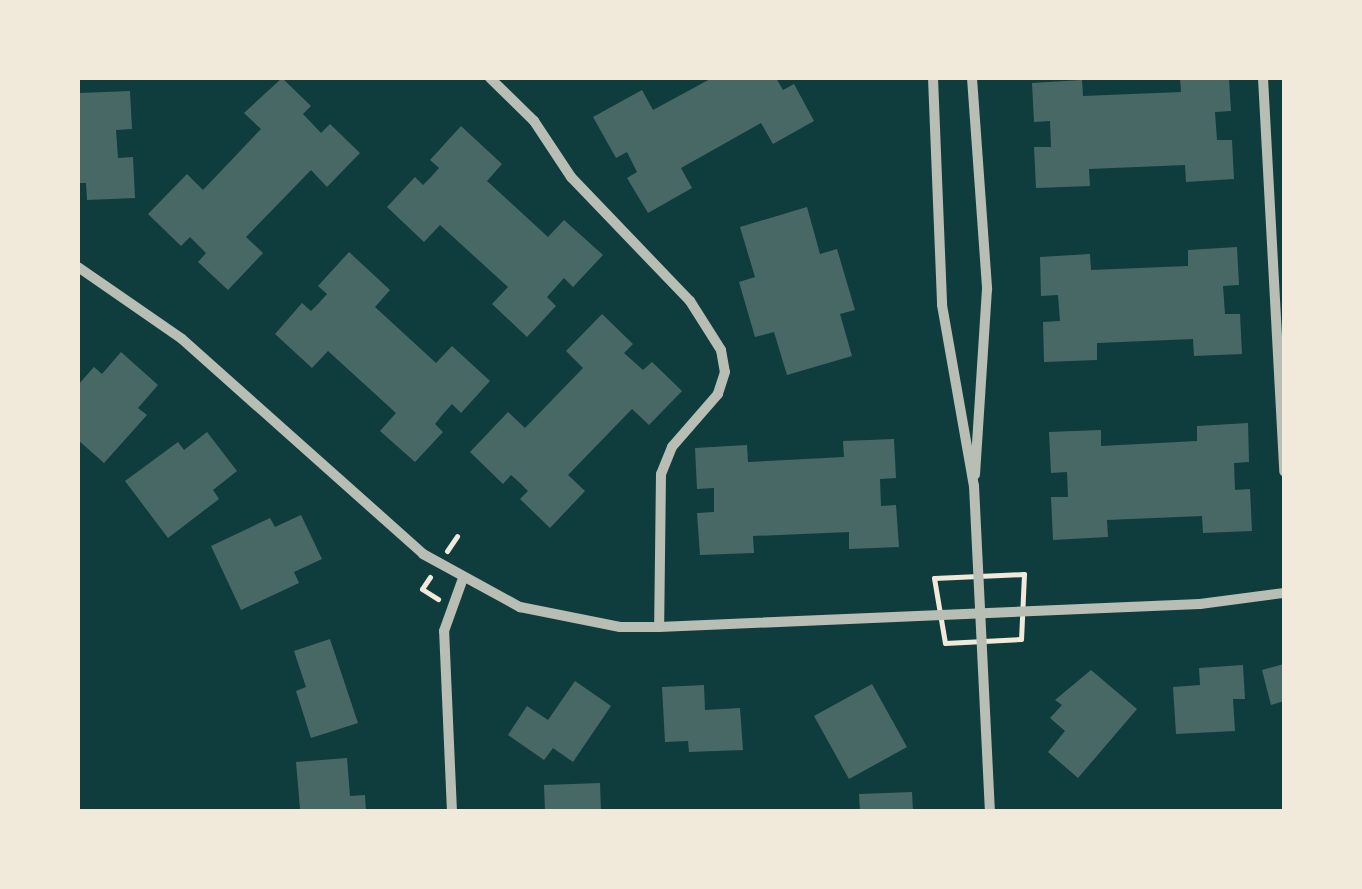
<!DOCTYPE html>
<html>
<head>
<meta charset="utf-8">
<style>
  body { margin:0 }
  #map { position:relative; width:1362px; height:889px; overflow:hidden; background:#0f3d3e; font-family:Barlow,sans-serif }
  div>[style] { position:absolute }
  .building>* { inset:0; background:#486865 }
  .path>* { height:5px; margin:-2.5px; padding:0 2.5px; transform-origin:2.5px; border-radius:2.5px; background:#f1e9da }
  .minor>* { height:10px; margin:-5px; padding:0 5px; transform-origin:5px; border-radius:5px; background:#b8beb3 }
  span { translate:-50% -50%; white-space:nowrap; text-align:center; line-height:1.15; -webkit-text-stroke:10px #f1e9da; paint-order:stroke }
  .frame { position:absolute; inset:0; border:80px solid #f1e9da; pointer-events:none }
</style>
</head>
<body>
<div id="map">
  <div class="building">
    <div style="clip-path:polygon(282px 78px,311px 106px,303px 114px,321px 133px,330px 124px,360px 153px,327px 187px,311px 170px,246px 237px,263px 253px,228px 290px,198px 262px,206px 253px,190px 237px,181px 246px,148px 214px,187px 174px,203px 190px,261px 129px,244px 113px)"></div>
    <div style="clip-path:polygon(712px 78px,776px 78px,783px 90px,794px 84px,814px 121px,773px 144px,761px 123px,681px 168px,692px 188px,648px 213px,627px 178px,637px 172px,627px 152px,616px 158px,593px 117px,642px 90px,653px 110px)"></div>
    <div style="clip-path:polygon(1180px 78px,1229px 78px,1231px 111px,1215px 112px,1217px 140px,1232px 140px,1234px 179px,1186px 182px,1185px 165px,1089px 169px,1090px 186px,1036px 188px,1034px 147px,1051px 147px,1050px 121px,1034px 122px,1032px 83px,1082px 80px,1083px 96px,1181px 92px)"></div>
    <div style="clip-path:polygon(130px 91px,132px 129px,116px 130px,118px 158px,133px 157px,135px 198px,87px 200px,86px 183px,78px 183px,80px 93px)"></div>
    <div style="clip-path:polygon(461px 126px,502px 164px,487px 181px,548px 237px,564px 220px,603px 255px,573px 287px,564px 278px,547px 297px,556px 306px,527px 337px,492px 304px,508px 287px,440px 225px,424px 242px,387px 207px,415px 177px,423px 185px,431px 177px,439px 168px,430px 160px)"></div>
    <div style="clip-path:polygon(807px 207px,820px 254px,837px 249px,855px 310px,840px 314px,852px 356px,787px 375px,774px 332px,755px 337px,739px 282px,755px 277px,740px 227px)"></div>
    <div style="clip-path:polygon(1237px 247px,1239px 285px,1223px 286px,1225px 314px,1240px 314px,1242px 354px,1194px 356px,1193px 339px,1097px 343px,1097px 360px,1044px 362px,1043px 322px,1060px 321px,1058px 295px,1041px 296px,1040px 257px,1090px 254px,1091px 270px,1188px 266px,1188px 250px)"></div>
    <div style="clip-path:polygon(349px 252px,390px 290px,375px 307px,436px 363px,452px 346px,490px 381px,461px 413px,452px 404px,443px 414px,435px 424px,443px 432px,415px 462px,380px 431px,396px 413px,328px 351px,312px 368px,275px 334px,302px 303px,311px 311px,319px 303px,327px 294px,318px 286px)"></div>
    <div style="clip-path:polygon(602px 314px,633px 344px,624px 353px,643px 370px,652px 362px,682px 391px,649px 425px,632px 409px,568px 475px,585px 491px,550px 528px,520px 499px,528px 491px,520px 483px,511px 475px,503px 484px,470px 452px,508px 412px,525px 428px,583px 368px,566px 351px)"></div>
    <div style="clip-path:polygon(121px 352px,158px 385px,138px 408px,147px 415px,104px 463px,78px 440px,78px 385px,94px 367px,102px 374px)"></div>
    <div style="clip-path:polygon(1248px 423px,1249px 462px,1234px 463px,1235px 490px,1250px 489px,1252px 531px,1203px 533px,1202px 516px,1107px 520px,1108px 537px,1053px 540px,1051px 497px,1068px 497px,1067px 472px,1051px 473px,1049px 432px,1101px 430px,1101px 446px,1197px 441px,1197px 426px)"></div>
    <div style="clip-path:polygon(207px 432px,237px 471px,213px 490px,219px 499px,168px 538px,125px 481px,178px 442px,184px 450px)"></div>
    <div style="clip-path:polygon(894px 439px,896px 478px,880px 479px,881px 506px,896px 505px,899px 547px,849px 549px,849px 532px,753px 536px,754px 553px,700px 555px,697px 513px,714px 512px,714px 488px,697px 489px,695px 448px,747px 445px,748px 462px,844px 457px,843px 441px)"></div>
    <div style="clip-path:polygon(301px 515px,322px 559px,294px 572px,299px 583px,241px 610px,211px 546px,270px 518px,275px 527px)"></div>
    <div style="clip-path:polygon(330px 639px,358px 723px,311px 738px,296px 691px,306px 687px,294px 651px)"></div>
    <div style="clip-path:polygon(1284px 664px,1284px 701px,1271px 705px,1262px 670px)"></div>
    <div style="clip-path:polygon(1243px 665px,1245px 699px,1233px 699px,1235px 731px,1176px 734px,1173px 687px,1200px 685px,1199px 668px)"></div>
    <div style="clip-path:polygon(1091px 670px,1137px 709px,1078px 778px,1048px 752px,1065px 731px,1050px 718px,1062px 705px,1055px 700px)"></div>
    <div style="clip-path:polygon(575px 681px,611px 706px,573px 762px,553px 748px,544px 760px,508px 735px,527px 706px,548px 720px)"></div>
    <div style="clip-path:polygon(872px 684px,907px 747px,849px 779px,814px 716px)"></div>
    <div style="clip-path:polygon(704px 685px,705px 710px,740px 708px,743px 750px,689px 752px,688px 741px,665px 742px,662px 687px)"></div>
    <div style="clip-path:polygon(347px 758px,350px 796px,365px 795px,366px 812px,300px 809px,296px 762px)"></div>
    <div style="clip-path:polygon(600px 783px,601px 812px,545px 812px,544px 785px)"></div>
    <div style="clip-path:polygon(912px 792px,913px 812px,860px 812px,859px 794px)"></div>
  </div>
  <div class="path">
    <div style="left:447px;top:551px;width:18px;rotate:-56deg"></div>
    <div style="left:1024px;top:574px;width:65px;rotate:92.6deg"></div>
    <div style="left:1021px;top:639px;width:76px;rotate:177deg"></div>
    <div style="left:945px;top:643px;width:66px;rotate:-99.6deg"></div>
    <div style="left:934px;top:578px;width:90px;rotate:-2.5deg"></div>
    <div style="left:430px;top:577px;width:14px;rotate:124deg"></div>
    <div style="left:422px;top:589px;width:19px;rotate:32deg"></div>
  </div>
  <div class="minor">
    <div style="left:490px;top:78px;width:62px;rotate:44.3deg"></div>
    <div style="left:534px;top:121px;width:67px;rotate:56.5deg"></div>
    <div style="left:571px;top:177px;width:172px;rotate:46.2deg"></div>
    <div style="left:690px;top:301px;width:58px;rotate:57.7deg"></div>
    <div style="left:721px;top:350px;width:22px;rotate:80deg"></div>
    <div style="left:725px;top:372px;width:23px;rotate:108deg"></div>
    <div style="left:718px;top:394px;width:70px;rotate:131deg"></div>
    <div style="left:672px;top:447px;width:29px;rotate:112deg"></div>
    <div style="left:661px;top:474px;width:153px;rotate:90.7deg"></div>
    <div style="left:933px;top:78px;width:227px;rotate:87.7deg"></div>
    <div style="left:942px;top:305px;width:184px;rotate:80deg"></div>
    <div style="left:974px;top:486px;width:326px;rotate:87.2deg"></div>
    <div style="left:972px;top:78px;width:212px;rotate:85.9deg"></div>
    <div style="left:987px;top:289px;width:186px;rotate:93.7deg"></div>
    <div style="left:1263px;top:78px;width:394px;rotate:86.9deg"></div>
    <div style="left:78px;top:267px;width:126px;rotate:34.7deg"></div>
    <div style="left:182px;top:339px;width:323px;rotate:41.7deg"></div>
    <div style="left:423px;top:554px;width:111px;rotate:28.7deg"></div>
    <div style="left:520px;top:607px;width:102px;rotate:11.3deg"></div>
    <div style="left:620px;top:627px;width:39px"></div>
    <div style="left:659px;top:627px;width:541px;rotate:-2.43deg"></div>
    <div style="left:1200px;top:604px;width:85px;rotate:-7.5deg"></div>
    <div style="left:452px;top:812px;width:181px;rotate:-92.5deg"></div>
    <div style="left:444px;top:631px;width:53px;rotate:-70.2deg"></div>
  </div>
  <div class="frame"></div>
</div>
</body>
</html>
